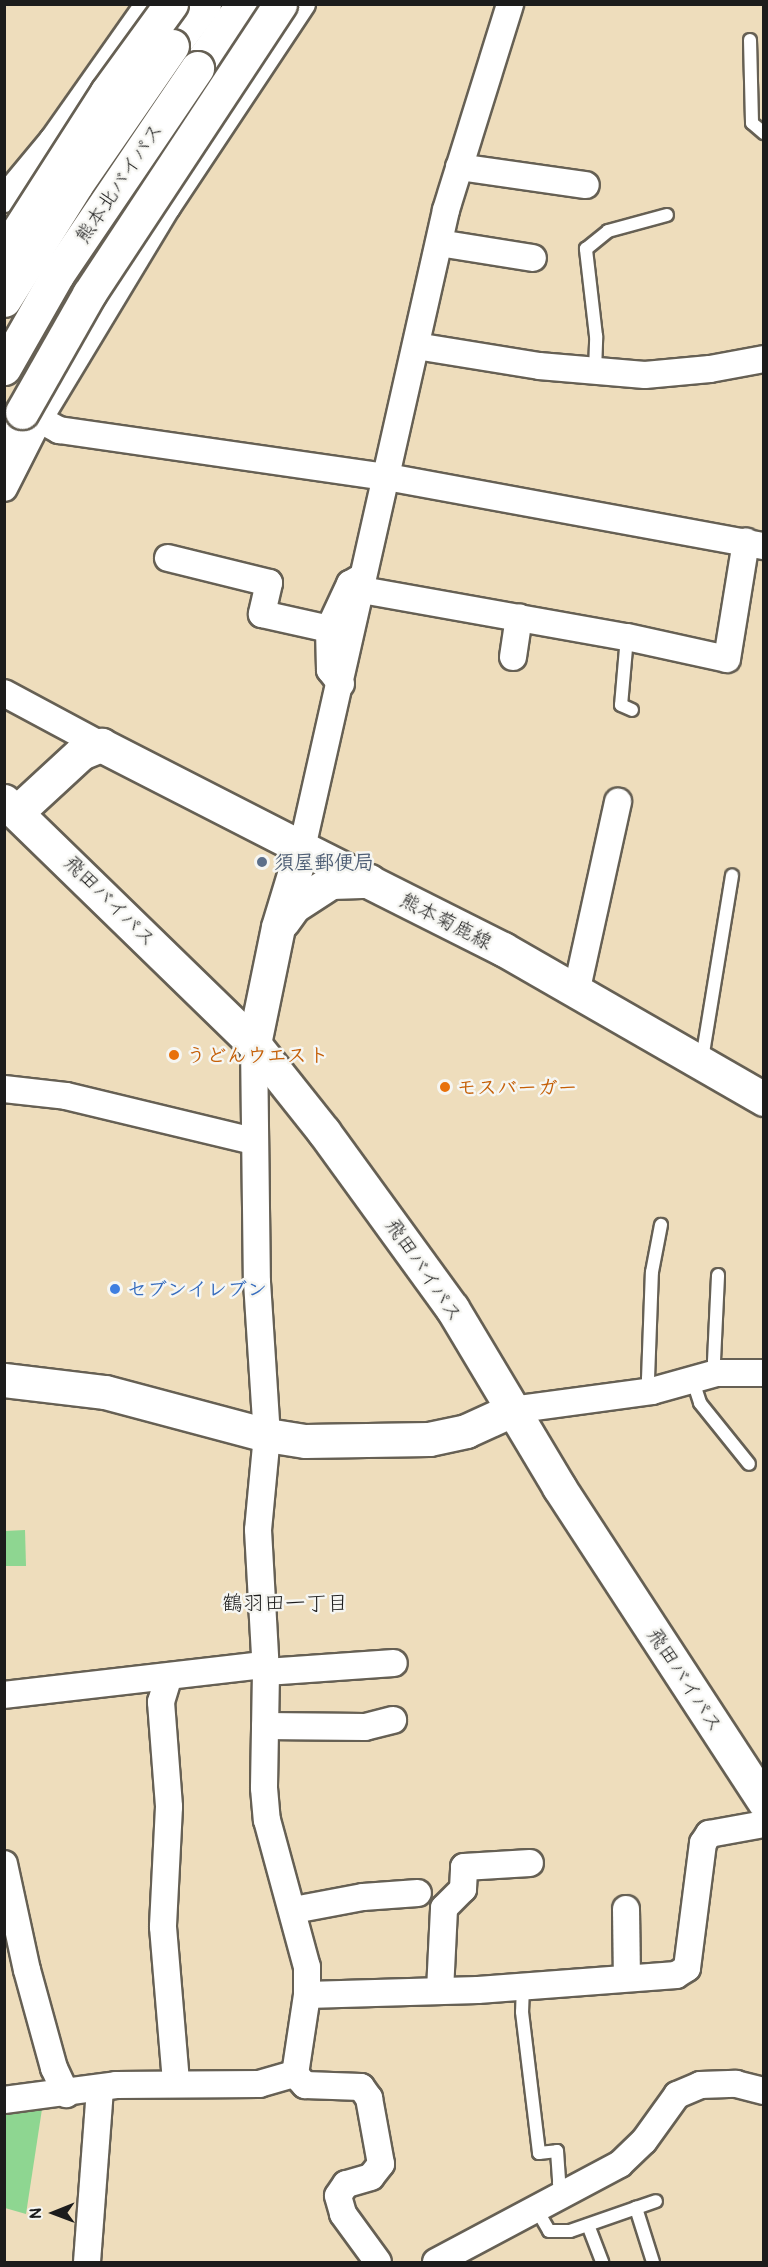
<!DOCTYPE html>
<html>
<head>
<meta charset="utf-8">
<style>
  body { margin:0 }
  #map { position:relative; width:768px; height:2267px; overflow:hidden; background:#eeddbc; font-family:Pangolin,"Klee One",sans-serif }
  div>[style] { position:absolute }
  .green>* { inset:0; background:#8ed691 }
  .roads { filter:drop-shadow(2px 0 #666054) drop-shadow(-2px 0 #666054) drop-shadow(0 2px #666054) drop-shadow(0 -2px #666054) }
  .lane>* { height:12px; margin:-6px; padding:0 6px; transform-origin:6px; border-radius:6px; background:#fff }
  .street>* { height:26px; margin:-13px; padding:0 13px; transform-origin:13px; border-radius:13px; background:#fff }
  .secondary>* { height:33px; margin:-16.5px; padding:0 16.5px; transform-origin:16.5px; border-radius:16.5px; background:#fff }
  .primary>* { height:33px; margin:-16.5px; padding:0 16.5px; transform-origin:16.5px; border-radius:16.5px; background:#fff }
  .highway>* { height:33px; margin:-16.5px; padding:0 16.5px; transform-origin:16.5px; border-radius:16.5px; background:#fff }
  .bridges { filter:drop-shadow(2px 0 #666054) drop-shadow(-2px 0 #666054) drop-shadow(0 2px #666054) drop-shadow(0 -2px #666054) }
  .highway-bridge>* { height:33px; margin:-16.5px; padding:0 16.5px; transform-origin:16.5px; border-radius:16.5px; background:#fff }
  .dots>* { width:16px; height:16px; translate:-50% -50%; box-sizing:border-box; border:3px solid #f6f6f2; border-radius:50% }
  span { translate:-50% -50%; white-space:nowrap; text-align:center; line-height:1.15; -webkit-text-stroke:5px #f6f6f2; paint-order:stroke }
  .street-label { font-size:20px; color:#1c1c1c }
  .service-label { font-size:20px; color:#4e5e75; font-weight:700 }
  .left { translate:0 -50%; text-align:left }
  .food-label { font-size:20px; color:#c56008; font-weight:700 }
  .shop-label { font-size:20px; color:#366cbe; font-weight:700 }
  .neighbourhood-label { font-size:21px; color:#1c1c1c }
  .frame { position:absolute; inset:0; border:6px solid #1c1c1c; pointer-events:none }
  .north { position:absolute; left:24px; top:2183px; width:60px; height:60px; -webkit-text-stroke:4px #f6f6f2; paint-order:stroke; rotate:269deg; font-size:16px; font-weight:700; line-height:24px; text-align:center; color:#1c1c1c }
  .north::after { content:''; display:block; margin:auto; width:21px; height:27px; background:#1c1c1c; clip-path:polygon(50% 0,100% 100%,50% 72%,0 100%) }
</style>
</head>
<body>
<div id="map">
  <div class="green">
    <div style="clip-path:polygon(25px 1530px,26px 1566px,5px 1566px,5px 1531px)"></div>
    <div style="clip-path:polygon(42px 2109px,26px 2214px,5px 2208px,5px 2114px)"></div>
  </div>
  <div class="roads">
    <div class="lane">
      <div style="left:750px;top:40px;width:83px;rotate:88.6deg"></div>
      <div style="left:752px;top:123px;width:16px;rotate:40deg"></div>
      <div style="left:595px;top:372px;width:36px;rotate:-88deg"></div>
      <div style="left:596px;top:336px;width:88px;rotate:-96.6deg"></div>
      <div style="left:586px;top:249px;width:28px;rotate:-39deg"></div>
      <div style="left:608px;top:231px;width:61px;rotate:-15.2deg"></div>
      <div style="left:627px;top:637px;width:68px;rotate:95deg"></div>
      <div style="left:621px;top:705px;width:12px;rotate:24deg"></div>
      <div style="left:702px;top:1059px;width:186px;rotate:-80.7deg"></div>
      <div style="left:717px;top:1373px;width:12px;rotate:-104deg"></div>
      <div style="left:714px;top:1361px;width:86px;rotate:-87.3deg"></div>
      <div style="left:692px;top:1378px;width:26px;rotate:72deg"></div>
      <div style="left:700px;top:1403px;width:78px;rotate:51.2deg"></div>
      <div style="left:652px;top:1391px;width:13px;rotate:-108deg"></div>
      <div style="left:648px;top:1379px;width:107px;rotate:-87.9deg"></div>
      <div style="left:652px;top:1272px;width:48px;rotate:-79.2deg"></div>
      <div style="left:523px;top:1985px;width:27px;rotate:92deg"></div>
      <div style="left:522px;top:2012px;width:142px;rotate:83.1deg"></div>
      <div style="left:539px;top:2153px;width:18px;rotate:-6deg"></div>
      <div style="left:557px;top:2151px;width:32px;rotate:86deg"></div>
      <div style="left:559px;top:2183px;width:14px;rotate:69deg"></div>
      <div style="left:537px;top:2210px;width:24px;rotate:60deg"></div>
      <div style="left:549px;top:2231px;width:21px"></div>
      <div style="left:570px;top:2231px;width:70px;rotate:-19.2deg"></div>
      <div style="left:588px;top:2225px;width:40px;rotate:69deg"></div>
      <div style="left:653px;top:2262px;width:57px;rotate:-107.5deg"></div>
      <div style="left:636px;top:2208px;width:21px;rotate:-19deg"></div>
    </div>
    <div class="street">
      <div style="left:53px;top:140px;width:166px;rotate:-54.8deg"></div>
      <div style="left:459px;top:167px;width:128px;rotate:8.1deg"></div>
      <div style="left:4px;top:199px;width:77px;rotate:-50.3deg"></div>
      <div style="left:53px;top:140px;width:132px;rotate:30.4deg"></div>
      <div style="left:439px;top:243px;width:95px;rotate:9.1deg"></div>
      <div style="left:416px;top:346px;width:125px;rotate:9.2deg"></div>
      <div style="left:539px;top:366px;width:106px;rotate:4.9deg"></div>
      <div style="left:645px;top:375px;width:65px;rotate:-5.3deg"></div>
      <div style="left:710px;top:369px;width:55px;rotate:-10.5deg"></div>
      <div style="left:39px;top:419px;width:23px;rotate:29deg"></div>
      <div style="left:59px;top:430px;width:331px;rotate:8.2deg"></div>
      <div style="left:387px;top:477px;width:383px;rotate:10.4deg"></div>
      <div style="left:4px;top:488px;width:77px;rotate:-63.1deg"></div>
      <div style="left:39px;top:419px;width:248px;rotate:-58.9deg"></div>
      <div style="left:167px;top:207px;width:244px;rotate:-56.4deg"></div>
      <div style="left:168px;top:558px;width:104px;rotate:13.9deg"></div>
      <div style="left:269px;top:583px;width:32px;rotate:103deg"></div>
      <div style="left:262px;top:614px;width:69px;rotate:12.6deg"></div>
      <div style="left:362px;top:590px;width:269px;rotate:10.1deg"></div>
      <div style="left:627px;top:637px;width:102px;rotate:12.4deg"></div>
      <div style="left:727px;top:659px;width:119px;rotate:-80.8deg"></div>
      <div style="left:513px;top:657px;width:40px;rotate:-81.5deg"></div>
      <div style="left:341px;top:684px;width:18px;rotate:-128deg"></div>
      <div style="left:330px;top:670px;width:41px;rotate:-91.4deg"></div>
      <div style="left:329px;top:629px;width:50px;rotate:-65deg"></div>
      <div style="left:350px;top:584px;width:14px;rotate:-30deg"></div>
      <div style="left:4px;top:693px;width:110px;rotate:28.2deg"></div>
      <div style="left:302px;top:848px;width:654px;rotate:-77.28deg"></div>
      <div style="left:446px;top:210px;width:216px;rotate:-72.7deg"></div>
      <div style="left:576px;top:993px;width:196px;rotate:-77.6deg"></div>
      <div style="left:254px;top:1044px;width:238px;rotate:89.3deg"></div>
      <div style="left:257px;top:1282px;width:153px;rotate:86.3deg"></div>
      <div style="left:267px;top:1435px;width:95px;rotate:95.4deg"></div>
      <div style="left:258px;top:1530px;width:142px;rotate:86.8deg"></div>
      <div style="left:266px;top:1672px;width:116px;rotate:91deg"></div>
      <div style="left:264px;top:1788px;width:32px;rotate:85deg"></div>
      <div style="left:267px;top:1820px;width:152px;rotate:74.8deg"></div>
      <div style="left:307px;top:1967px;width:28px;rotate:90deg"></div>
      <div style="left:307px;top:1995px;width:80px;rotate:98.6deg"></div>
      <div style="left:4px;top:1089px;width:62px;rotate:6.4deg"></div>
      <div style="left:66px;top:1096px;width:193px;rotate:13.5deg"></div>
      <div style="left:512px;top:1410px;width:141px;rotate:-7.7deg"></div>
      <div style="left:652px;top:1391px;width:67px;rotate:-15.5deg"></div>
      <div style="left:717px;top:1373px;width:47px"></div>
      <div style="left:266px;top:1672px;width:128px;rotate:-4deg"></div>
      <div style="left:168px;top:1679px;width:24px;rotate:107deg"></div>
      <div style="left:161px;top:1702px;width:105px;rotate:85.6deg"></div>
      <div style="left:169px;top:1807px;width:120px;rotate:92.9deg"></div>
      <div style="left:163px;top:1927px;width:157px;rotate:85.2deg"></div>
      <div style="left:4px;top:1695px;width:263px;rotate:-6.6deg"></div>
      <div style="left:265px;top:1726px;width:100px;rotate:0.6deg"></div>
      <div style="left:365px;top:1727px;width:29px;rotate:-14deg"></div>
      <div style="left:4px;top:1864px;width:108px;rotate:77.8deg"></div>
      <div style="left:27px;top:1970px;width:102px;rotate:74.6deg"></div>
      <div style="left:54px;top:2068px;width:29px;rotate:65deg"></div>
      <div style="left:626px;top:1909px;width:68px;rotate:89.2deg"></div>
      <div style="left:294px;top:1910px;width:70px;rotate:-10.7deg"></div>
      <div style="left:363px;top:1897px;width:55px;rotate:-4.2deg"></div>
      <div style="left:440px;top:1991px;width:83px;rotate:-87.2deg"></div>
      <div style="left:444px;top:1908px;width:27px;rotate:-45deg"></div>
      <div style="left:463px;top:1889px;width:22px;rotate:-87deg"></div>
      <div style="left:464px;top:1867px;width:66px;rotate:-3.5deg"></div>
      <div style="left:307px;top:1995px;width:171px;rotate:-1.7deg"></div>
      <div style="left:478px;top:1990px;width:199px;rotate:-4.3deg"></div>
      <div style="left:676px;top:1975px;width:13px;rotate:-32deg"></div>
      <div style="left:687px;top:1968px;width:126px;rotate:-82.7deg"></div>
      <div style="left:703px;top:1843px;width:11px;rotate:-56deg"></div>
      <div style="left:709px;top:1834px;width:56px;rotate:-10.3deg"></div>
      <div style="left:295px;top:2074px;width:15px;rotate:48deg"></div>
      <div style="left:305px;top:2085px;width:56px;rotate:2deg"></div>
      <div style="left:361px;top:2087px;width:14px;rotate:54deg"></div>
      <div style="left:369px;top:2098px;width:67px;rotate:79.7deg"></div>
      <div style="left:381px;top:2164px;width:16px;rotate:128deg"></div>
      <div style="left:371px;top:2177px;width:26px;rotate:164deg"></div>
      <div style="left:346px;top:2184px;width:14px;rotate:124deg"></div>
      <div style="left:338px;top:2196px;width:19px;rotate:74deg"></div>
      <div style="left:343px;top:2214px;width:59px;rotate:53.9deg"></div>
      <div style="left:4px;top:2100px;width:113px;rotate:-7.6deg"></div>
      <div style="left:116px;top:2085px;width:143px;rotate:-0.4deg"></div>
      <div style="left:259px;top:2084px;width:37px;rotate:-16deg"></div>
      <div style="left:87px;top:2262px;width:173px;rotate:-85.7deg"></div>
      <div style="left:436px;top:2262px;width:208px;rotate:-28deg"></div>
      <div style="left:620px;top:2164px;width:33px;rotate:-44deg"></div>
      <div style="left:644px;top:2141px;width:57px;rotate:-54.3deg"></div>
      <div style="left:677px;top:2095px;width:25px;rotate:-23deg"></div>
      <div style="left:700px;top:2085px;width:36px;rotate:-2deg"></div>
      <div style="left:736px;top:2084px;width:29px;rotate:14deg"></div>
    </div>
    <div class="secondary">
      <div style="left:17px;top:812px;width:87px;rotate:-42.7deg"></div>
      <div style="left:81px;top:753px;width:22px;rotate:-22deg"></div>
      <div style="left:101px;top:745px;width:226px;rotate:27.1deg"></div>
      <div style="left:4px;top:1380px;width:102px;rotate:6.8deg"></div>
      <div style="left:105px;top:1392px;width:168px;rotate:14.9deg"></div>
      <div style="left:267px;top:1435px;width:38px;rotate:9deg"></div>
      <div style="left:305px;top:1441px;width:124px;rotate:-0.9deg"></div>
      <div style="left:429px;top:1439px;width:38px;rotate:-12deg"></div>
      <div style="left:466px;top:1431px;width:51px;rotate:-24.5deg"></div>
    </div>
    <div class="primary">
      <div style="left:283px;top:921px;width:19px;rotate:-54deg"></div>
      <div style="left:294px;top:906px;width:44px;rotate:-33deg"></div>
      <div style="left:331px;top:882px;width:38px;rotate:-2deg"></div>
      <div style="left:254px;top:1044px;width:119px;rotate:-78.4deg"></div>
      <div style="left:278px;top:927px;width:83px;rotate:-73.1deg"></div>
      <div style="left:302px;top:848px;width:225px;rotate:26.7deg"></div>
      <div style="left:503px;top:949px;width:301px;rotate:29.9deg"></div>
    </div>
    <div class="highway">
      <div style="left:172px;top:46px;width:53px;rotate:-52.7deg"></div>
      <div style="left:197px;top:68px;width:79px;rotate:-54.3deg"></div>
      <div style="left:4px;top:446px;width:38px;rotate:-62deg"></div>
      <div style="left:4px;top:801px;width:349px;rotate:44.2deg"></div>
      <div style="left:254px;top:1044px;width:112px;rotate:51.5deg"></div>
      <div style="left:324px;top:1132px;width:218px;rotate:54deg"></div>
      <div style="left:452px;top:1308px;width:209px;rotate:59.1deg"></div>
      <div style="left:559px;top:1487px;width:376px;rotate:56.9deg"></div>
    </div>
  </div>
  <div class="bridges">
    <div class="highway-bridge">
      <div style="left:4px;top:253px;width:191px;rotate:-57.4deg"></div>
      <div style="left:107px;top:92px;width:109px;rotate:-54deg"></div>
      <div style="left:4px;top:300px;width:136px;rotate:-57.9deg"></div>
      <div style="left:76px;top:185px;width:169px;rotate:-55.4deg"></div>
      <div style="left:4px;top:368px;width:107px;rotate:-60.3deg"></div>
      <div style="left:57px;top:275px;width:250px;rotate:-55.9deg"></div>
      <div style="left:22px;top:412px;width:136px;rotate:-60.4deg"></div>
      <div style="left:89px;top:294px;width:347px;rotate:-56.6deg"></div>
    </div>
  </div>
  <div class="dots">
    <div style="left:262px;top:862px;background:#5c6f8a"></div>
    <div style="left:174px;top:1055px;background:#e8710a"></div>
    <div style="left:445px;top:1087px;background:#e8710a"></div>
    <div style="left:115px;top:1289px;background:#3f7fe0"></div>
  </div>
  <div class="street-label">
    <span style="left:119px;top:183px;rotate:-56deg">熊本北バイパス</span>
    <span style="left:110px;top:901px;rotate:45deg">飛田バイパス</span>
    <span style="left:446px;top:921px;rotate:27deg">熊本菊鹿線</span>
    <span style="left:424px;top:1270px;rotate:56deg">飛田バイパス</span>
    <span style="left:685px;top:1680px;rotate:57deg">飛田バイパス</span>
  </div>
  <div class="service-label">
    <span class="left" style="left:274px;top:862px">須屋郵便局</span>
  </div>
  <div class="food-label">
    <span class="left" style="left:186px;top:1055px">うどんウエスト</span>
    <span class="left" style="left:457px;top:1087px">モスバーガー</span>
  </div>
  <div class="shop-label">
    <span class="left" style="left:127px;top:1289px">セブンイレブン</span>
  </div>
  <div class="neighbourhood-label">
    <span style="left:285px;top:1604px">鶴羽田一丁目</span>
  </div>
  <div class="frame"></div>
  <div class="north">N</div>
</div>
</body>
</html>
